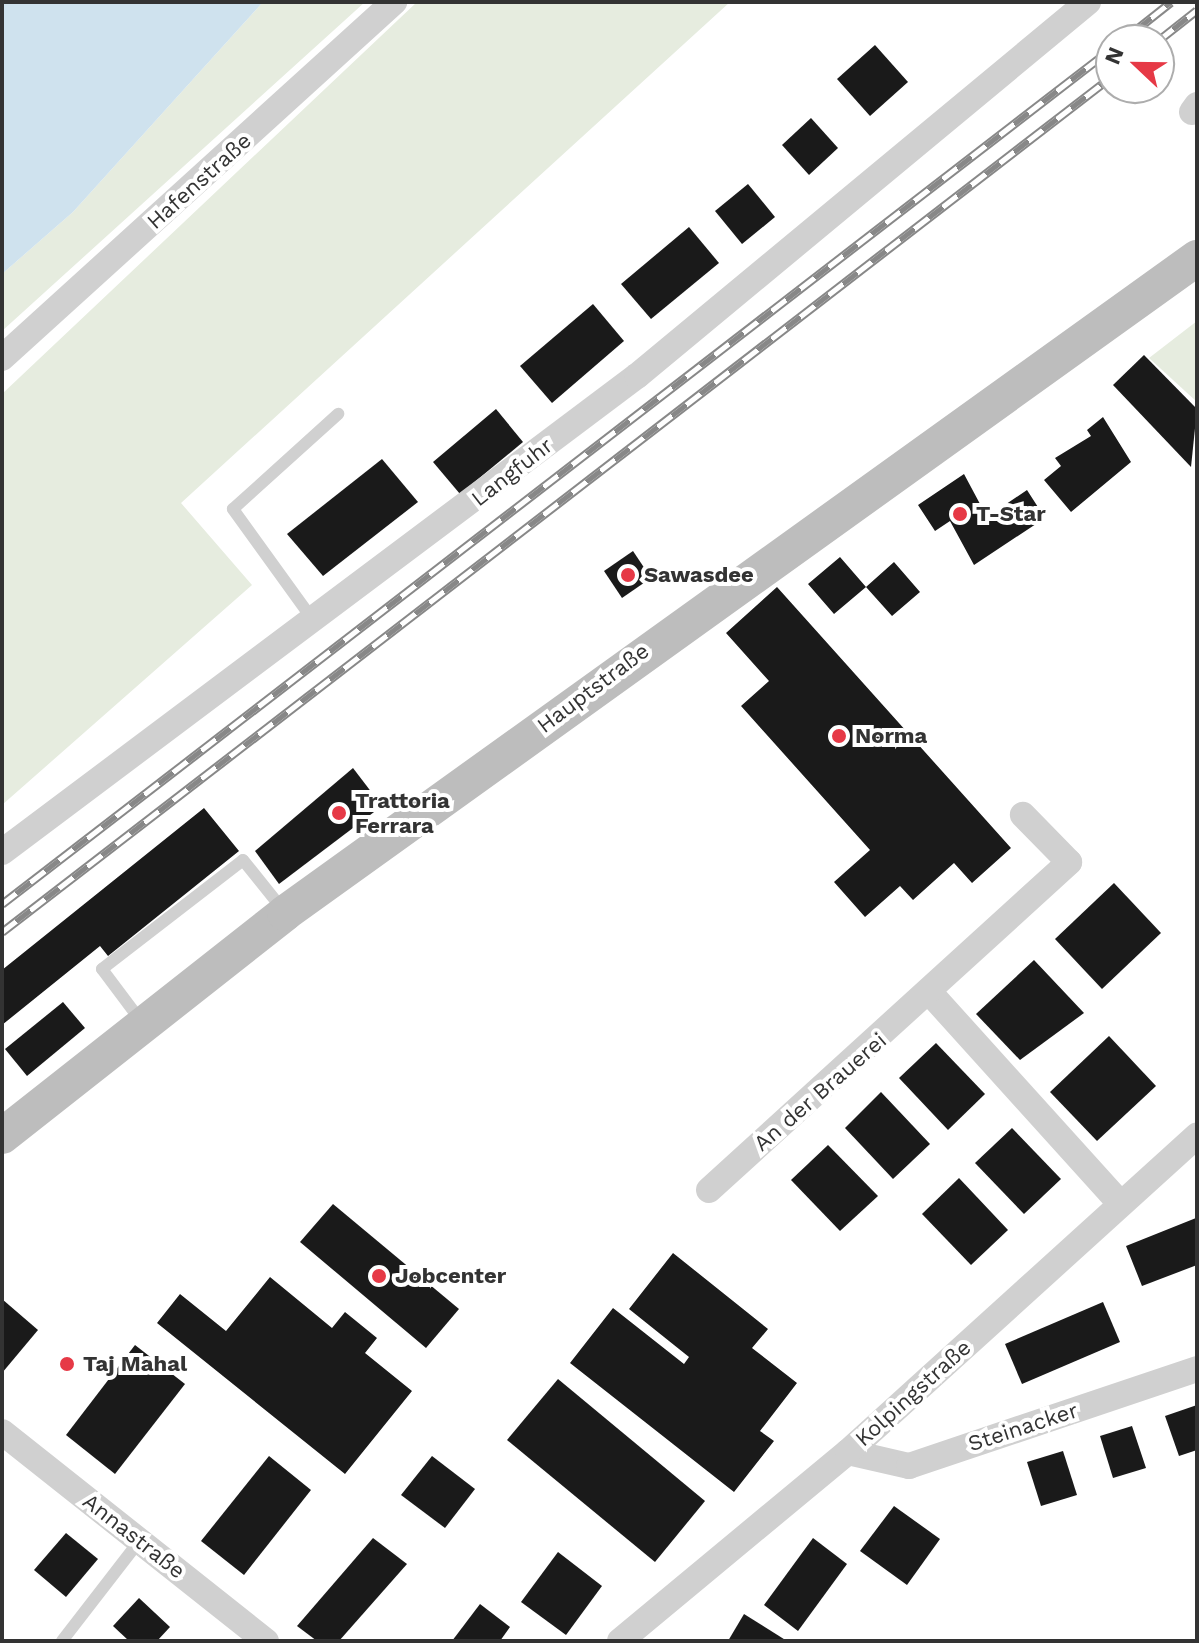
<!DOCTYPE html>
<html>
<head>
<meta charset="utf-8">
<style>
  body { margin:0 }
  #map { position:relative; width:1199px; height:1643px; overflow:hidden; background:#fff; font-family:"Work Sans",sans-serif }
  div>[style] { position:absolute }
  .green>* { inset:0; background:#e6ecdf }
  .water>* { inset:0; background:#cfe2ee }
  .building>* { inset:0; background:#1a1a1a }
  .service>* { height:12px; margin:-6px; padding:0 6px; transform-origin:6px; border-radius:6px; background:#d0d0d0 }
  .minor>* { height:26px; margin:-13px; padding:0 13px; transform-origin:13px; border-radius:13px; background:#d0d0d0 }
  .secondary>* { height:36px; margin:-18px; padding:0 18px; transform-origin:18px; border-radius:18px; background:#bdbdbd }
  .rail>* { height:9px; margin-top:-4.5px; transform-origin:0; background:repeating-linear-gradient(90deg,#fff 0 18px,#888 0 36px); box-sizing:border-box; border-block:2px solid #888 }
  .dots>* { width:22px; height:22px; translate:-50% -50%; box-sizing:border-box; border:4px solid #fff; border-radius:50% }
  span { translate:-50% -50%; white-space:nowrap; text-align:center; line-height:1.15; -webkit-text-stroke:8px #fff; paint-order:stroke }
  .street-label { font-size:22px; color:#333 }
  .poi-label { font-size:22px; color:#333; font-weight:700 }
  .left { translate:0 -50%; text-align:left }
  .frame { position:absolute; inset:0; border:4px solid #333; pointer-events:none }
  .north { position:absolute; left:1095px; top:24px; width:80px; height:80px; box-sizing:border-box; background:#fff; border:2px solid #adadad; border-radius:50%; rotate:292deg; font-size:22px; font-weight:700; line-height:32px; text-align:center; color:#333 }
  .north::after { content:''; display:block; margin:auto; width:28px; height:36px; background:#e63946; clip-path:polygon(50% 0,100% 100%,50% 72%,0 100%) }
</style>
</head>
<body>
<div id="map">
  <div class="green">
    <div style="clip-path:polygon(263px 2px,365px 2px,2px 331px,2px 274px,73px 212px)"></div>
    <div style="clip-path:polygon(417px 2px,730px 2px,181px 503px,252px 585px,2px 805px,2px 394px)"></div>
    <div style="clip-path:polygon(1197px 321px,1197px 402px,1149px 358px)"></div>
  </div>
  <div class="water">
    <div style="clip-path:polygon(2px 2px,263px 2px,73px 212px,2px 274px)"></div>
  </div>
  <div class="building">
    <div style="clip-path:polygon(875px 45px,908px 82px,870px 116px,837px 79px)"></div>
    <div style="clip-path:polygon(811px 118px,838px 148px,809px 175px,782px 145px)"></div>
    <div style="clip-path:polygon(748px 184px,775px 217px,742px 244px,715px 211px)"></div>
    <div style="clip-path:polygon(689px 227px,719px 263px,651px 319px,621px 284px)"></div>
    <div style="clip-path:polygon(593px 304px,624px 341px,552px 403px,520px 366px)"></div>
    <div style="clip-path:polygon(1144px 355px,1197px 409px,1191px 467px,1113px 385px)"></div>
    <div style="clip-path:polygon(496px 409px,523px 442px,460px 494px,433px 462px)"></div>
    <div style="clip-path:polygon(1103px 417px,1131px 462px,1071px 512px,1044px 480px,1061px 466px,1055px 458px,1091px 436px,1087px 430px)"></div>
    <div style="clip-path:polygon(382px 459px,418px 502px,323px 576px,287px 534px)"></div>
    <div style="clip-path:polygon(964px 474px,987px 517px,1027px 490px,1045px 518px,974px 565px,950px 521px,935px 531px,918px 505px)"></div>
    <div style="clip-path:polygon(633px 551px,651px 578px,622px 598px,604px 571px)"></div>
    <div style="clip-path:polygon(840px 557px,866px 587px,894px 562px,920px 592px,892px 616px,866px 587px,834px 614px,808px 584px)"></div>
    <div style="clip-path:polygon(777px 587px,1011px 848px,972px 883px,954px 863px,913px 900px,900px 886px,865px 917px,834px 882px,870px 850px,741px 706px,769px 681px,726px 633px)"></div>
    <div style="clip-path:polygon(353px 768px,382px 806px,279px 884px,255px 851px)"></div>
    <div style="clip-path:polygon(204px 808px,239px 851px,108px 956px,100px 946px,2px 1025px,2px 970px)"></div>
    <div style="clip-path:polygon(1114px 883px,1161px 933px,1102px 989px,1055px 939px)"></div>
    <div style="clip-path:polygon(1034px 960px,1084px 1013px,1020px 1060px,976px 1014px)"></div>
    <div style="clip-path:polygon(63px 1002px,85px 1028px,27px 1076px,5px 1049px)"></div>
    <div style="clip-path:polygon(1109px 1036px,1156px 1086px,1097px 1141px,1050px 1092px)"></div>
    <div style="clip-path:polygon(936px 1043px,985px 1094px,948px 1130px,899px 1078px)"></div>
    <div style="clip-path:polygon(881px 1092px,930px 1144px,893px 1179px,845px 1128px)"></div>
    <div style="clip-path:polygon(1012px 1128px,1061px 1179px,1024px 1214px,975px 1163px)"></div>
    <div style="clip-path:polygon(828px 1145px,878px 1196px,840px 1231px,791px 1180px)"></div>
    <div style="clip-path:polygon(959px 1178px,1008px 1230px,971px 1265px,922px 1214px)"></div>
    <div style="clip-path:polygon(333px 1204px,459px 1309px,426px 1348px,300px 1242px)"></div>
    <div style="clip-path:polygon(1196px 1218px,1197px 1265px,1142px 1286px,1126px 1246px)"></div>
    <div style="clip-path:polygon(673px 1253px,768px 1329px,752px 1348px,797px 1383px,760px 1431px,774px 1441px,734px 1492px,570px 1363px,613px 1308px,684px 1364px,689px 1357px,629px 1309px)"></div>
    <div style="clip-path:polygon(270px 1277px,332px 1328px,345px 1312px,377px 1338px,365px 1353px,412px 1391px,345px 1474px,157px 1323px,180px 1294px,226px 1331px)"></div>
    <div style="clip-path:polygon(2px 1299px,38px 1330px,2px 1373px)"></div>
    <div style="clip-path:polygon(1103px 1302px,1120px 1342px,1022px 1384px,1005px 1344px)"></div>
    <div style="clip-path:polygon(135px 1345px,185px 1384px,115px 1474px,66px 1435px)"></div>
    <div style="clip-path:polygon(558px 1379px,705px 1501px,655px 1562px,507px 1440px)"></div>
    <div style="clip-path:polygon(1197px 1405px,1197px 1450px,1179px 1456px,1165px 1416px)"></div>
    <div style="clip-path:polygon(1132px 1426px,1146px 1468px,1113px 1478px,1100px 1436px)"></div>
    <div style="clip-path:polygon(1063px 1451px,1077px 1495px,1041px 1506px,1027px 1462px)"></div>
    <div style="clip-path:polygon(269px 1456px,311px 1490px,244px 1575px,201px 1541px)"></div>
    <div style="clip-path:polygon(432px 1456px,475px 1489px,445px 1528px,401px 1495px)"></div>
    <div style="clip-path:polygon(894px 1506px,940px 1539px,907px 1585px,860px 1551px)"></div>
    <div style="clip-path:polygon(66px 1533px,98px 1559px,66px 1597px,34px 1570px)"></div>
    <div style="clip-path:polygon(373px 1538px,407px 1564px,339px 1641px,317px 1641px,297px 1626px)"></div>
    <div style="clip-path:polygon(813px 1538px,847px 1564px,798px 1631px,764px 1605px)"></div>
    <div style="clip-path:polygon(558px 1552px,602px 1586px,566px 1635px,521px 1602px)"></div>
    <div style="clip-path:polygon(139px 1598px,170px 1627px,157px 1641px,129px 1641px,113px 1626px)"></div>
    <div style="clip-path:polygon(480px 1604px,510px 1627px,500px 1641px,452px 1641px)"></div>
    <div style="clip-path:polygon(744px 1614px,787px 1641px,728px 1641px)"></div>
  </div>
  <div class="service">
    <div style="left:313px;top:620px;width:137px;rotate:-125.8deg"></div>
    <div style="left:233px;top:509px;width:142px;rotate:-42.1deg"></div>
    <div style="left:141px;top:1021px;width:65px;rotate:-126.9deg"></div>
    <div style="left:102px;top:969px;width:178px;rotate:-37.7deg"></div>
    <div style="left:243px;top:860px;width:65px;rotate:51.2deg"></div>
    <div style="left:62px;top:1641px;width:128px;rotate:-52.3deg"></div>
  </div>
  <div class="minor">
    <div style="left:1192px;top:112px;width:9px;rotate:-54deg"></div>
    <div style="left:2px;top:358px;width:530px;rotate:-42.24deg"></div>
    <div style="left:2px;top:852px;width:794px;rotate:-36.86deg"></div>
    <div style="left:637px;top:376px;width:586px;rotate:-39.67deg"></div>
    <div style="left:931px;top:994px;width:283px;rotate:47.9deg"></div>
    <div style="left:709px;top:1190px;width:487px;rotate:-42.3deg"></div>
    <div style="left:1069px;top:862px;width:66px;rotate:-134.4deg"></div>
    <div style="left:2px;top:1432px;width:337px;rotate:38.4deg"></div>
    <div style="left:848px;top:1452px;width:63px;rotate:12.9deg"></div>
    <div style="left:909px;top:1466px;width:304px;rotate:-18.6deg"></div>
    <div style="left:620px;top:1641px;width:296px;rotate:-39.7deg"></div>
    <div style="left:848px;top:1452px;width:471px;rotate:-42.2deg"></div>
  </div>
  <div class="secondary">
    <div style="left:2px;top:1136px;width:360px;rotate:-38.2deg"></div>
    <div style="left:285px;top:913px;width:1123px;rotate:-35.69deg"></div>
  </div>
  <div class="rail">
    <div style="left:1123px;top:40px;width:61px;rotate:-38.4deg"></div>
    <div style="left:1159px;top:40px;width:48px;rotate:-38.3deg"></div>
    <div style="left:2px;top:904px;width:1400px;rotate:-37.63deg"></div>
    <div style="left:2px;top:932px;width:1400px;rotate:-37.63deg"></div>
  </div>
  <div class="dots">
    <div style="left:960px;top:514px;background:#e63946"></div>
    <div style="left:628px;top:575px;background:#e63946"></div>
    <div style="left:839px;top:736px;background:#e63946"></div>
    <div style="left:339px;top:813px;background:#e63946"></div>
    <div style="left:379px;top:1276px;background:#e63946"></div>
    <div style="left:67px;top:1364px;background:#e63946"></div>
  </div>
  <div class="street-label">
    <span style="left:199px;top:181px;rotate:-42deg">Hafenstraße</span>
    <span style="left:512px;top:472px;rotate:-38deg">Langfuhr</span>
    <span style="left:593px;top:688px;rotate:-37deg">Hauptstraße</span>
    <span style="left:820px;top:1092px;rotate:-41deg">An der Brauerei</span>
    <span style="left:913px;top:1393px;rotate:-42deg">Kolpingstraße</span>
    <span style="left:1023px;top:1427px;rotate:-18deg">Steinacker</span>
    <span style="left:134px;top:1536px;rotate:38deg">Annastraße</span>
  </div>
  <div class="poi-label">
    <span class="left" style="left:976px;top:514px">T-Star</span>
    <span class="left" style="left:644px;top:575px">Sawasdee</span>
    <span class="left" style="left:855px;top:736px">Norma</span>
    <span class="left" style="left:355px;top:813px">Trattoria<br>Ferrara</span>
    <span class="left" style="left:395px;top:1276px">Jobcenter</span>
    <span class="left" style="left:83px;top:1364px">Taj Mahal</span>
  </div>
  <div class="frame"></div>
  <div class="north">N</div>
</div>
</body>
</html>
